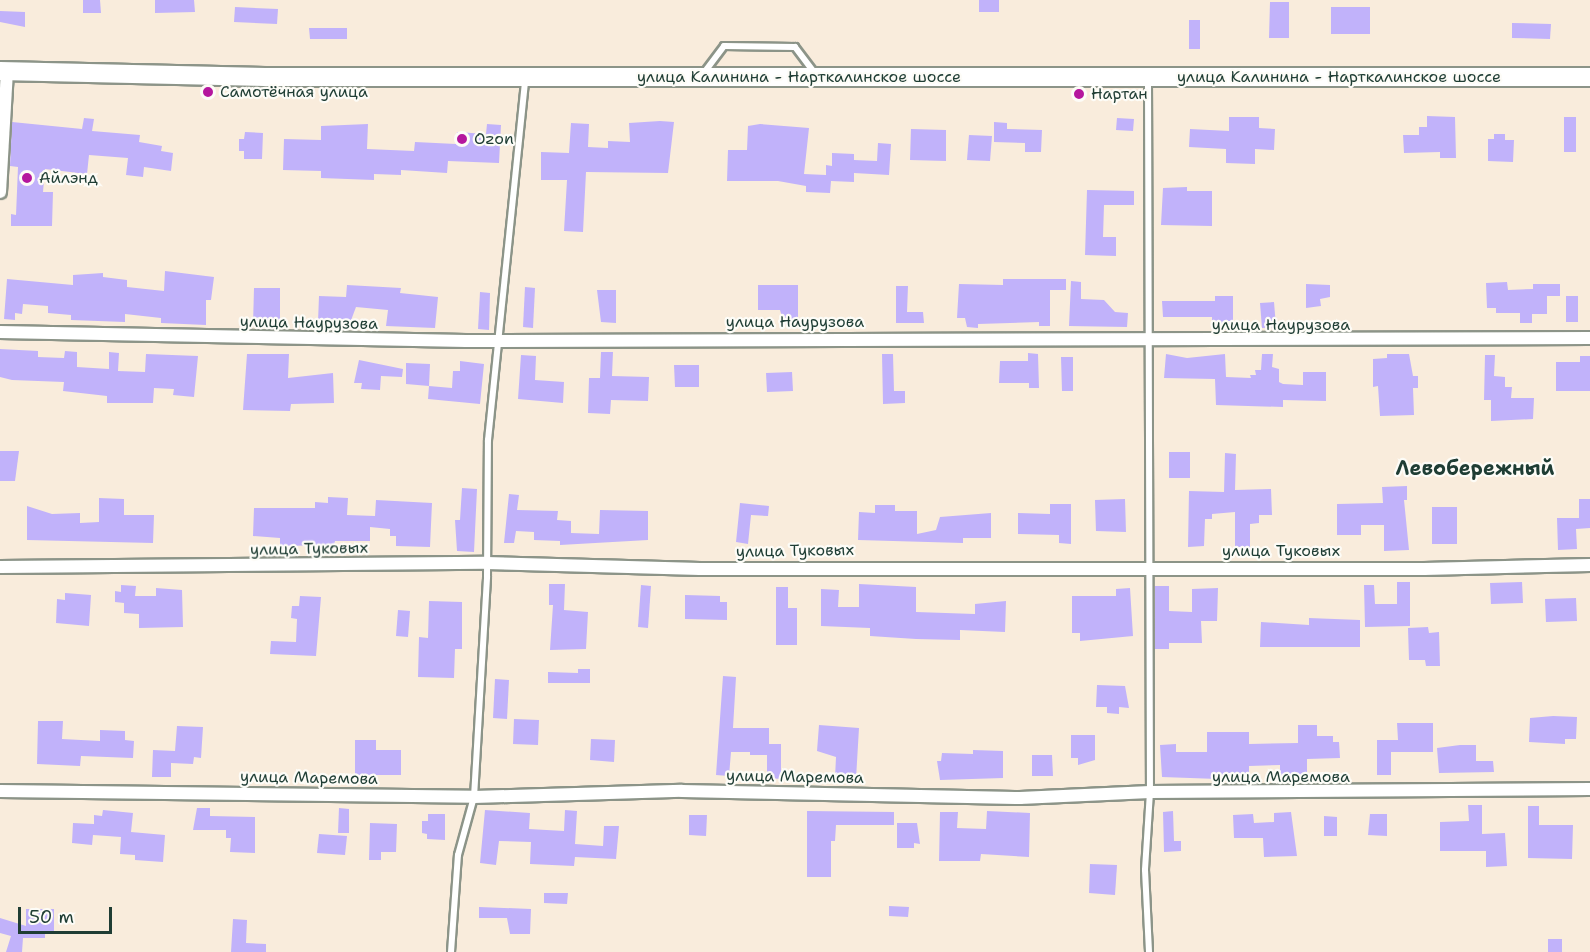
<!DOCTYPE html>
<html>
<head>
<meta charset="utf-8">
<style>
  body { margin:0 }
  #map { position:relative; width:1590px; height:952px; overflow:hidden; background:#f9ecdc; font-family:"Shantell Sans",sans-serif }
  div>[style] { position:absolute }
  .building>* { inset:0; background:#c1b2fa }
  .roads { filter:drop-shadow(2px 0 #8c9488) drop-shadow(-2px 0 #8c9488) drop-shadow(0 2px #8c9488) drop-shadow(0 -2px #8c9488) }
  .service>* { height:6px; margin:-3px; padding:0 3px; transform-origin:3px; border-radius:3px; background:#fff }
  .minor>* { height:12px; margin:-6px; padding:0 6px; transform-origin:6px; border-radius:6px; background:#fff }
  .secondary>* { height:18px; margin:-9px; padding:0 9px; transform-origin:9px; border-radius:9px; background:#fff }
  .dots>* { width:16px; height:16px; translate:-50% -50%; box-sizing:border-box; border:3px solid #fdfcf7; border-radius:50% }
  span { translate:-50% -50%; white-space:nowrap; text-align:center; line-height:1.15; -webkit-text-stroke:4.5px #fdfcf7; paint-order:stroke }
  .street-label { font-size:16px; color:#1f3d34 }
  .poi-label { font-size:16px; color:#1f3d34 }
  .left { translate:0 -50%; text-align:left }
  .quarter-label { font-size:20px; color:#1f3d34; font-weight:700 }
  .scale { position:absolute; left:18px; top:907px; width:94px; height:27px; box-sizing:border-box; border:3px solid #1f3d34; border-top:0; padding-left:8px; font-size:18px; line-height:21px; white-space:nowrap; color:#1f3d34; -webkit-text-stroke:4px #fdfcf7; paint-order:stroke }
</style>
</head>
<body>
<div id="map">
  <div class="building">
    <div style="clip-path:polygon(83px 0,100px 0,101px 13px,83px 13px)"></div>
    <div style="clip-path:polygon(155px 0,194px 0,195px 12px,155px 13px)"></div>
    <div style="clip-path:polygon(979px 0,999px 0,999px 12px,979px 12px)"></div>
    <div style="clip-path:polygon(1270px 2px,1289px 2px,1289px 38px,1269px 38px)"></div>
    <div style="clip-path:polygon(235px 7px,278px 9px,277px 24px,234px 22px)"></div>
    <div style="clip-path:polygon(1331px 7px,1370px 7px,1370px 34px,1331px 34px)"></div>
    <div style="clip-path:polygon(0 11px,25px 12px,25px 27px,0 22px)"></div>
    <div style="clip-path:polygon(1189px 20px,1200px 20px,1200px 49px,1189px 49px)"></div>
    <div style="clip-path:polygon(1512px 23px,1551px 24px,1550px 39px,1512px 38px)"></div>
    <div style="clip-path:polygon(309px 28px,347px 28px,347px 39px,310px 39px)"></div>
    <div style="clip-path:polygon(1427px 116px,1455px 117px,1456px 158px,1440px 158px,1440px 152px,1404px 153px,1403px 135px,1419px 135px,1419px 127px,1427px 127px)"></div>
    <div style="clip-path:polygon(1229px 117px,1259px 117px,1259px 128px,1275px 129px,1274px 150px,1255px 149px,1255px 164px,1226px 163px,1226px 149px,1189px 147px,1190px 129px,1229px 131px)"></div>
    <div style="clip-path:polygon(1564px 117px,1576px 117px,1576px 152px,1564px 152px)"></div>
    <div style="clip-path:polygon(84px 118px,94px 119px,92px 131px,140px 135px,139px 142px,162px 146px,161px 151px,173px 153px,171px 171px,144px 167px,143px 177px,126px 175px,128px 158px,89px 155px,87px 174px,45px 169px,43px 192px,53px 192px,52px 226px,11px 226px,11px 214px,16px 215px,18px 167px,10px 166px,12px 122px,82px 129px)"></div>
    <div style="clip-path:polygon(1117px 118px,1134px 119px,1133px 131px,1116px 130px)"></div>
    <div style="clip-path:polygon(660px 121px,674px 122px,668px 173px,586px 172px,583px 232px,564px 231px,567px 180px,541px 180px,541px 152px,569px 153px,571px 123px,589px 124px,588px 147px,608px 148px,608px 141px,630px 142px,629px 123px)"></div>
    <div style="clip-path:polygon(994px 122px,1007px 123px,1007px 129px,1042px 130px,1041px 152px,1025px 152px,1025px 143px,994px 142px)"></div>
    <div style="clip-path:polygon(368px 124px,367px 149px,414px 151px,415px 142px,456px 144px,457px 132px,486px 134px,487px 124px,501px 125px,499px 163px,448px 161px,447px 173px,401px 170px,401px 175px,374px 174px,374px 180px,321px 178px,321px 171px,283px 170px,284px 139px,321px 140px,321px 126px)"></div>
    <div style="clip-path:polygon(760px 124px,809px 128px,804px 174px,826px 175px,826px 165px,832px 166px,832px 153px,854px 154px,854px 160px,877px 161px,878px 143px,891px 144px,889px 175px,854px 173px,854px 182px,831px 181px,830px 193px,806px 192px,806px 186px,778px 181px,727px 181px,728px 150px,747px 150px,748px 126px)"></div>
    <div style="clip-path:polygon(911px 129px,946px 130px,946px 161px,910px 160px)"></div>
    <div style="clip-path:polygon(245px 132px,263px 133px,262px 159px,244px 159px,244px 151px,239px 151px,239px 139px,244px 139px)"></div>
    <div style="clip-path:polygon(1494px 134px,1505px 134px,1505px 140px,1514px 140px,1513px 162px,1488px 161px,1488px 139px,1494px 139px)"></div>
    <div style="clip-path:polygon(969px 135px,992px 136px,990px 161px,967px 160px)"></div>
    <div style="clip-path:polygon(1187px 187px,1187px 191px,1212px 191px,1212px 226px,1161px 225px,1163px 188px)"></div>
    <div style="clip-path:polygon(1087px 190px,1134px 191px,1134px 205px,1104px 205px,1103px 237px,1116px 237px,1116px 256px,1085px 255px)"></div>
    <div style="clip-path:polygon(165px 271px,214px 277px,211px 300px,206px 300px,206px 325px,161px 323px,161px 318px,125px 314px,125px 322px,71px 320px,71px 315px,48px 313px,48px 306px,23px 304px,22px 314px,15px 313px,15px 320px,4px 319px,7px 279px,73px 285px,73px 275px,103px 273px,103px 277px,127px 280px,127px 287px,164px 291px)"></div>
    <div style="clip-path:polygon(1003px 279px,1066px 279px,1066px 290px,1050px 290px,1050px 326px,1039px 326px,1039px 322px,978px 324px,978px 328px,967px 327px,965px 318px,957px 318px,959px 284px,1003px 285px)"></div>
    <div style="clip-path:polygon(1071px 281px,1081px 282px,1081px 299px,1104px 300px,1115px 312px,1128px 313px,1127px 327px,1069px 326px)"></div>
    <div style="clip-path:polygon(1507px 282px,1508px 290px,1533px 289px,1533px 284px,1560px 284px,1560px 296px,1547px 296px,1547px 314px,1532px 314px,1532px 323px,1520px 323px,1520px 313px,1496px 313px,1496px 308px,1487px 308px,1486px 283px)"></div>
    <div style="clip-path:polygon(1306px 284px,1330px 285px,1330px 297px,1320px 299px,1321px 306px,1306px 308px)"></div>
    <div style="clip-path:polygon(347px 285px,401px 288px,400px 293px,438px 297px,435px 328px,386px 326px,388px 310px,356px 307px,350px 323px,318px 322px,319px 296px,346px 297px)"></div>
    <div style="clip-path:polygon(758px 285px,798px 285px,798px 324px,784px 324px,780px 310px,758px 310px)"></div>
    <div style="clip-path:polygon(896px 286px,908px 286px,907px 312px,923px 312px,924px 323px,896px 323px)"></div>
    <div style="clip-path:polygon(525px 287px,535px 288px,533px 328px,523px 327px)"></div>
    <div style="clip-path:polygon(254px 288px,280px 288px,280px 325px,253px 325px)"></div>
    <div style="clip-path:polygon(597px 290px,616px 290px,616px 323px,601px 322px)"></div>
    <div style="clip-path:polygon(480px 292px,490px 293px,489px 330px,478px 329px)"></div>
    <div style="clip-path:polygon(1215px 296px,1233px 296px,1233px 330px,1212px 330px,1212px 317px,1163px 317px,1162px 301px,1215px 301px)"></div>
    <div style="clip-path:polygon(1566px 296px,1578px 296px,1578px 322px,1566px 322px)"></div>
    <div style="clip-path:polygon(1274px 302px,1276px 327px,1262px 328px,1260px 303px)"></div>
    <div style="clip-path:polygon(0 349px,38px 351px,38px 357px,64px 358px,65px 351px,77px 352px,77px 367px,109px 369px,109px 352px,119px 353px,118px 371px,145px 372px,146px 354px,198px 356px,194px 397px,173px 395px,174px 389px,154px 388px,153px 403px,107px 403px,107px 396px,63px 391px,64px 382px,12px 380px,0 377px)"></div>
    <div style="clip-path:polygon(601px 352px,613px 352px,612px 376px,649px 377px,648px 401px,611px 400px,610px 414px,588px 413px,589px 378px,600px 378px)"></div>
    <div style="clip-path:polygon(1028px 353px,1038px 354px,1039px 388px,1029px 388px,1029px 383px,999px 383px,1000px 361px,1028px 361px)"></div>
    <div style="clip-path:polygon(247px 354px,289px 354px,288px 378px,333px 373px,334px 403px,291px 404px,290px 411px,243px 410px)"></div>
    <div style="clip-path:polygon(882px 354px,893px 354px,894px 391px,905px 391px,905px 403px,883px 404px)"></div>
    <div style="clip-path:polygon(1166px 354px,1187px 358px,1225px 354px,1226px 377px,1251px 378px,1250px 375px,1256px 375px,1255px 370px,1261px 370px,1262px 354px,1273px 354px,1272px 367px,1279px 369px,1279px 382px,1283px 384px,1303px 385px,1303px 372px,1326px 372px,1326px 401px,1283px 400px,1283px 407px,1216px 405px,1215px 379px,1164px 378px)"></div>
    <div style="clip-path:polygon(1387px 354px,1409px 354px,1413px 376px,1418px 376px,1418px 388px,1413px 388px,1414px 415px,1380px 416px,1378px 386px,1373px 387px,1373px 359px,1387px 358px)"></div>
    <div style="clip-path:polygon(521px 355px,536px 356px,535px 380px,564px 382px,563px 403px,518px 399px)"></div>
    <div style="clip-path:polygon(1485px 355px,1495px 355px,1494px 376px,1505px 377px,1505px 387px,1512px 387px,1511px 398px,1534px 398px,1533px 419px,1491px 421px,1491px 400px,1484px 400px)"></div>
    <div style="clip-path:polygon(1580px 356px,1590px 356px,1590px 391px,1556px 391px,1556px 362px,1580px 362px)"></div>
    <div style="clip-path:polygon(1061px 357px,1073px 357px,1073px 391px,1062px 391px)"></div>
    <div style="clip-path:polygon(359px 360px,403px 369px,402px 377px,381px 376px,380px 390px,361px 389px,362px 383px,354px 383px)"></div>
    <div style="clip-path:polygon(460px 361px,484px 364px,480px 404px,428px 399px,429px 386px,452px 388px,453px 371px,460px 371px)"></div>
    <div style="clip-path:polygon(406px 363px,430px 364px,429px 386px,406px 384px)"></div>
    <div style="clip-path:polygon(674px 365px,699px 365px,699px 387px,675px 387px)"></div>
    <div style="clip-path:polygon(792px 372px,793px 391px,767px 392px,766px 373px)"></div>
    <div style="clip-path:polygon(0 451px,19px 451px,15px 481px,0 481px)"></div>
    <div style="clip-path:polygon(1169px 452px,1190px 452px,1190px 478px,1169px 478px)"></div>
    <div style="clip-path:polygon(1225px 453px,1236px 454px,1235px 490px,1271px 489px,1272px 515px,1259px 515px,1259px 523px,1250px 524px,1250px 548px,1235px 548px,1235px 512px,1212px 514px,1212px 519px,1205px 519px,1204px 546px,1188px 547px,1189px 491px,1224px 492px)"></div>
    <div style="clip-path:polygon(1407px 486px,1407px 500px,1404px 500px,1409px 550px,1384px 551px,1384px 525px,1361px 525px,1361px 535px,1337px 535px,1337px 504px,1383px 503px,1382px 487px)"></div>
    <div style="clip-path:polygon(462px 488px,477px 489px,474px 552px,457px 551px,455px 520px,460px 520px)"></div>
    <div style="clip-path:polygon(509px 494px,519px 495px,517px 510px,558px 511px,557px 520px,571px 521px,571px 533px,599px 534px,600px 510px,648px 511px,648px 540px,560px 545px,560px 541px,534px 540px,534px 532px,516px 531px,514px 543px,504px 543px)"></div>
    <div style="clip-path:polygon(328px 497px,348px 498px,347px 515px,375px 516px,376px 500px,432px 503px,430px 547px,396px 546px,396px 536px,390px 536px,390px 529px,370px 527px,370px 541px,335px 541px,334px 545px,280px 546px,280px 538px,253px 536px,254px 508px,315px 508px,315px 502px,328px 503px)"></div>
    <div style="clip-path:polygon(99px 498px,124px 499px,124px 515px,154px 515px,153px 543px,27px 540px,27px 506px,52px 514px,80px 513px,80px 523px,99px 522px)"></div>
    <div style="clip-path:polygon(1125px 499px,1126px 532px,1096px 531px,1095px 500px)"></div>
    <div style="clip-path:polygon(1579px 499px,1590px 499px,1590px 528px,1576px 529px,1577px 549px,1558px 550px,1557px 518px,1579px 518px)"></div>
    <div style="clip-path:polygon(740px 503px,769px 506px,768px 516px,751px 515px,748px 544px,736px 542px)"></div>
    <div style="clip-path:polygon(1050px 504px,1071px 504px,1071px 544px,1059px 543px,1059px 535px,1018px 534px,1018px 513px,1050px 514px)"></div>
    <div style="clip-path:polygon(875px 505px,895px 505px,895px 511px,917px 511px,917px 534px,936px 530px,940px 517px,991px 513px,991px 538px,963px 538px,963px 543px,858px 540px,859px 512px,875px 513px)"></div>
    <div style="clip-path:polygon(1432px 507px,1457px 507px,1457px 544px,1432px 544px)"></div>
    <div style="clip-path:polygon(1397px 582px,1410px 582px,1410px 626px,1365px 627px,1364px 585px,1374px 585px,1375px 604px,1397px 604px)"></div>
    <div style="clip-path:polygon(1522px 582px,1523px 603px,1491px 604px,1490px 583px)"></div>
    <div style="clip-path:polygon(549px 584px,565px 584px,564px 610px,588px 612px,586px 649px,550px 650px,553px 605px,549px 605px)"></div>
    <div style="clip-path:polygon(859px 584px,916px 587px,916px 612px,975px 614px,975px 604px,1006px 601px,1005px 632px,960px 630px,960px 640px,916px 639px,870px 636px,870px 628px,821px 626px,821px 589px,839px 590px,838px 607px,859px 607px)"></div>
    <div style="clip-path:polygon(121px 585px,136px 586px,135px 596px,156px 596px,156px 588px,182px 590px,183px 627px,139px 628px,139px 614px,124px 613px,124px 603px,115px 602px,115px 591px,121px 592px)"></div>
    <div style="clip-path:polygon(641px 585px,651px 586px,648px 628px,638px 627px)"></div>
    <div style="clip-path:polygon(1155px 586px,1169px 586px,1169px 611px,1192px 612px,1192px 589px,1218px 588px,1217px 621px,1201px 621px,1202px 643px,1169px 643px,1169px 649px,1155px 649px)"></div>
    <div style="clip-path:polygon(776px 587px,788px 587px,788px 608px,797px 608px,797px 645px,776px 645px)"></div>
    <div style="clip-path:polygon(1130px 588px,1133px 636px,1080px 641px,1080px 633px,1072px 633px,1072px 596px,1116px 596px,1116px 589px)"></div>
    <div style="clip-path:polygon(65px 593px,91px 595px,89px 626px,56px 623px,57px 599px,65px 600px)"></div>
    <div style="clip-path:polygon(685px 595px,720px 596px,720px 602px,727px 602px,727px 620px,685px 619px)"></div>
    <div style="clip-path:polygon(300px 596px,321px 597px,316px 656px,270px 654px,271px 641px,296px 642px,297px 619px,291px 618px,292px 606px,299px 606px)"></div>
    <div style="clip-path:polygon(1576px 598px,1577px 621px,1546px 622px,1545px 599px)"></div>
    <div style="clip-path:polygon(429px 601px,462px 602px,462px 649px,455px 649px,454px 678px,418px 677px,419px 637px,428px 638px)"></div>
    <div style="clip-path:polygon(398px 610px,410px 611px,408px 637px,396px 636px)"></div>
    <div style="clip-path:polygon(1309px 618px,1360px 620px,1360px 647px,1260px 647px,1261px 622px,1309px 625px)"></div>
    <div style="clip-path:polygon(1428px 627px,1429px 633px,1439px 632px,1440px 666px,1426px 666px,1425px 660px,1409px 660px,1408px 628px)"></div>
    <div style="clip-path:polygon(578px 669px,590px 669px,590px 683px,548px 683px,548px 672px,578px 673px)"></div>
    <div style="clip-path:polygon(723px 676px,736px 677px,733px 728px,769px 728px,769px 744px,781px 744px,781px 779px,767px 778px,767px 755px,750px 755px,750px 752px,731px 752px,729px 776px,716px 775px)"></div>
    <div style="clip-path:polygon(495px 679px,509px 680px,507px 719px,493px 718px)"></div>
    <div style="clip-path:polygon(1097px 685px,1125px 686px,1129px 708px,1119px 707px,1119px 714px,1107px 713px,1107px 707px,1096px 707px)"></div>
    <div style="clip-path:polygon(1553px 716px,1577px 717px,1576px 739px,1565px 739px,1565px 744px,1529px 742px,1530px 718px)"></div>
    <div style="clip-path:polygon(514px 719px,539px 720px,538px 745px,513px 744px)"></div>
    <div style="clip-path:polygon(38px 721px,63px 721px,62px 739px,100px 741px,100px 730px,125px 731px,125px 740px,134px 741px,133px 758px,81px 756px,80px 766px,37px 764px)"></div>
    <div style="clip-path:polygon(1397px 723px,1433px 723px,1433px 752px,1391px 752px,1391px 775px,1377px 775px,1377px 740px,1398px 740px)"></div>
    <div style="clip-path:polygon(819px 725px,859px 728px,856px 779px,835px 778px,836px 757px,817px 751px)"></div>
    <div style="clip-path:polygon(1298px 725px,1317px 725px,1317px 736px,1333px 736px,1333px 742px,1339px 742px,1340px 758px,1307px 759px,1307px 777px,1280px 778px,1280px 765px,1249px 766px,1249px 776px,1218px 776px,1218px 779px,1162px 777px,1160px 745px,1176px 744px,1176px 752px,1207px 752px,1207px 732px,1249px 732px,1249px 744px,1298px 743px)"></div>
    <div style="clip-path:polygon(177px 726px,203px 727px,201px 758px,194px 757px,193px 764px,171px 763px,171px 777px,152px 777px,153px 750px,175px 751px)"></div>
    <div style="clip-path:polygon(1071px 735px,1095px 735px,1095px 760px,1078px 765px,1078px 758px,1071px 758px)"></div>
    <div style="clip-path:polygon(591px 739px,615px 740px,614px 762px,590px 760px)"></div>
    <div style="clip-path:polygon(355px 740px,376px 740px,376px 750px,401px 750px,401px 775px,355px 775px)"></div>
    <div style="clip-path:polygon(1460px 745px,1476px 745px,1476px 761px,1493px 761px,1494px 772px,1439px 773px,1437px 748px)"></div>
    <div style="clip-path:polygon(973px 750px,1003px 751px,1003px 778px,940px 780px,937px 761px,941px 761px,942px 753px,973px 754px)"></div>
    <div style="clip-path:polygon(1032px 755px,1052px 755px,1053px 776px,1032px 776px)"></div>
    <div style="clip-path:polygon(1468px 805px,1482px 805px,1482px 834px,1505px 833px,1507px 866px,1486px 867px,1486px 851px,1440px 851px,1440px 822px,1469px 821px)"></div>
    <div style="clip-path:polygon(1528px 806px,1539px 806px,1539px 825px,1573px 825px,1572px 859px,1528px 858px)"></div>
    <div style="clip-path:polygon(197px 808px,210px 808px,210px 816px,255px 817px,255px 853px,230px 852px,231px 838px,226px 838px,226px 830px,193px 830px)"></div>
    <div style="clip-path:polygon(339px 808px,349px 809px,349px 833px,338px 833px)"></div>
    <div style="clip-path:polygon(103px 810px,133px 813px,131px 832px,165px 835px,163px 862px,135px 860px,135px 855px,120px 854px,121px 837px,93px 835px,92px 845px,72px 843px,73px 823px,94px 824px,94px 815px,102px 816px)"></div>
    <div style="clip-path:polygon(485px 810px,530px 813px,529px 829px,564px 831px,565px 810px,577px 811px,575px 844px,603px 846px,604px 826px,619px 826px,616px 859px,575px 857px,574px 866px,530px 864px,531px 842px,499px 841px,496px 865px,480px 863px)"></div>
    <div style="clip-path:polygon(807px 811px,894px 812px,894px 825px,836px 825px,835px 841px,831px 841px,831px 877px,807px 877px)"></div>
    <div style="clip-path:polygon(987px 811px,1030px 813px,1029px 857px,981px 854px,980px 861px,939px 861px,940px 812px,958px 812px,957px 828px,986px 829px)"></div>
    <div style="clip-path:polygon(1173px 811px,1174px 841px,1181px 841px,1181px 851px,1164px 852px,1163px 812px)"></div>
    <div style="clip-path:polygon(1291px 812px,1297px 856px,1264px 857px,1263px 838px,1234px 838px,1233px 815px,1253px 814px,1254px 823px,1274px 822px,1274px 813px)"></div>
    <div style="clip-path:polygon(428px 814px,445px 814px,445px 840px,427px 839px,427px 834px,422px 833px,422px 821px,428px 821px)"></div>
    <div style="clip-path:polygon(1370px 814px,1387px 814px,1387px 836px,1368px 835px)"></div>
    <div style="clip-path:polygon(689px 815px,707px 815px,706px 836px,689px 835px)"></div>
    <div style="clip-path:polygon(1324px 816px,1337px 817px,1337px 836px,1324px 836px)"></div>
    <div style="clip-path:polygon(370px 823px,397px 824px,396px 852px,381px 852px,381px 860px,369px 860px)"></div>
    <div style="clip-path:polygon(897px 823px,917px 823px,920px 844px,914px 843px,914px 848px,897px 848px)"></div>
    <div style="clip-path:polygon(319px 834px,347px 836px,345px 855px,317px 853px)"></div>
    <div style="clip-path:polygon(1090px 864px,1117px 865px,1115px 895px,1089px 893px)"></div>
    <div style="clip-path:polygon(544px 893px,568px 893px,567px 904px,544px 903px)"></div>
    <div style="clip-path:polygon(889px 906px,909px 907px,908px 917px,889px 916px)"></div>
    <div style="clip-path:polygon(479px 907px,531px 909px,530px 934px,510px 934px,507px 918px,479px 918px)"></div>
    <div style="clip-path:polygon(26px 909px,54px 909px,54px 933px,45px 933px,45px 938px,23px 938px,22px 952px,6px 952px,11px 936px,0 933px,0 918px,26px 926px)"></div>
    <div style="clip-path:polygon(233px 919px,247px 920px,246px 943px,266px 944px,266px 952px,231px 952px)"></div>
    <div style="clip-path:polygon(1548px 939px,1562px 939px,1562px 952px,1548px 952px)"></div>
  </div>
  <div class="roads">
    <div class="service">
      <div style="left:703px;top:74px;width:35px;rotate:-53deg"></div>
      <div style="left:724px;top:46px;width:71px;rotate:0.8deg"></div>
      <div style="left:795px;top:47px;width:34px;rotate:53deg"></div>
      <div style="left:1148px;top:80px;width:712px;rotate:89.84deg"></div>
      <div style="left:1150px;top:792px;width:78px;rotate:93.7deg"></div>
      <div style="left:1145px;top:870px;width:82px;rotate:87.2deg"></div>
      <div style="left:451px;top:952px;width:97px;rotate:-85.9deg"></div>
      <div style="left:458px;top:855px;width:60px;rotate:-74.6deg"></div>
      <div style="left:474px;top:797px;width:221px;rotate:-86.6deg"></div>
      <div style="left:487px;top:576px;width:136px;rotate:-89.6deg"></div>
      <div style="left:488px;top:440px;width:362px;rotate:-84.1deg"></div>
    </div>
    <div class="minor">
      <div style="left:0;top:192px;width:121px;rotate:-86.7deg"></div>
      <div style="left:0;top:332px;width:466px;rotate:1.1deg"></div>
      <div style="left:466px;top:341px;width:1124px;rotate:-0.15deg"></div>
      <div style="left:0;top:567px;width:486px;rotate:-0.5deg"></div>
      <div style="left:486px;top:563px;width:214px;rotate:1.6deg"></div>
      <div style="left:700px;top:569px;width:724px"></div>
      <div style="left:1424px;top:569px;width:166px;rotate:-1.4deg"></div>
      <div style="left:0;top:791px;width:474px;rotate:0.7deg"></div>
      <div style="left:474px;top:797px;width:208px;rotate:-1.7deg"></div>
      <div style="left:682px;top:791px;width:338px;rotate:1.2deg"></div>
      <div style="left:1020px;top:798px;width:130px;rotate:-2.6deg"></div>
      <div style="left:1150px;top:792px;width:440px;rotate:-0.4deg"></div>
    </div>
    <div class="secondary">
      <div style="left:0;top:71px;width:265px;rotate:1.3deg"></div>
      <div style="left:265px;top:77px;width:1325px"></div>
    </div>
  </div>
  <div class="dots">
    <div style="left:208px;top:92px;background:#b5179e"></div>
    <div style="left:1079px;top:94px;background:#b5179e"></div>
    <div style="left:462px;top:139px;background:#b5179e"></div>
    <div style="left:27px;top:178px;background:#b5179e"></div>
  </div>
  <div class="street-label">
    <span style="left:799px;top:77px">улица Калинина - Нарткалинское шоссе</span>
    <span style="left:1339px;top:77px">улица Калинина - Нарткалинское шоссе</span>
    <span style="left:795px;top:322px">улица Наурузова</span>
    <span style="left:309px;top:323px;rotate:1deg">улица Наурузова</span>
    <span style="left:1281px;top:325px">улица Наурузова</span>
    <span style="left:309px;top:549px;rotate:-1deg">улица Туковых</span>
    <span style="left:795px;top:551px;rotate:-1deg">улица Туковых</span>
    <span style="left:1281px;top:551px">улица Туковых</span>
    <span style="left:795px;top:777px;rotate:1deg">улица Маремова</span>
    <span style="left:1281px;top:777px">улица Маремова</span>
    <span style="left:309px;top:778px;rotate:1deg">улица Маремова</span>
  </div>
  <div class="poi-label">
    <span class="left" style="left:220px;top:92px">Самотёчная улица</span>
    <span class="left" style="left:1091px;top:94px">Нартан</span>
    <span class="left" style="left:474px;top:139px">Ozon</span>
    <span class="left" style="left:39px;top:178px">Айлэнд</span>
  </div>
  <div class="quarter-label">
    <span style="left:1475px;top:468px">Левобережный</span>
  </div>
  <div class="scale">50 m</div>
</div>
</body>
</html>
